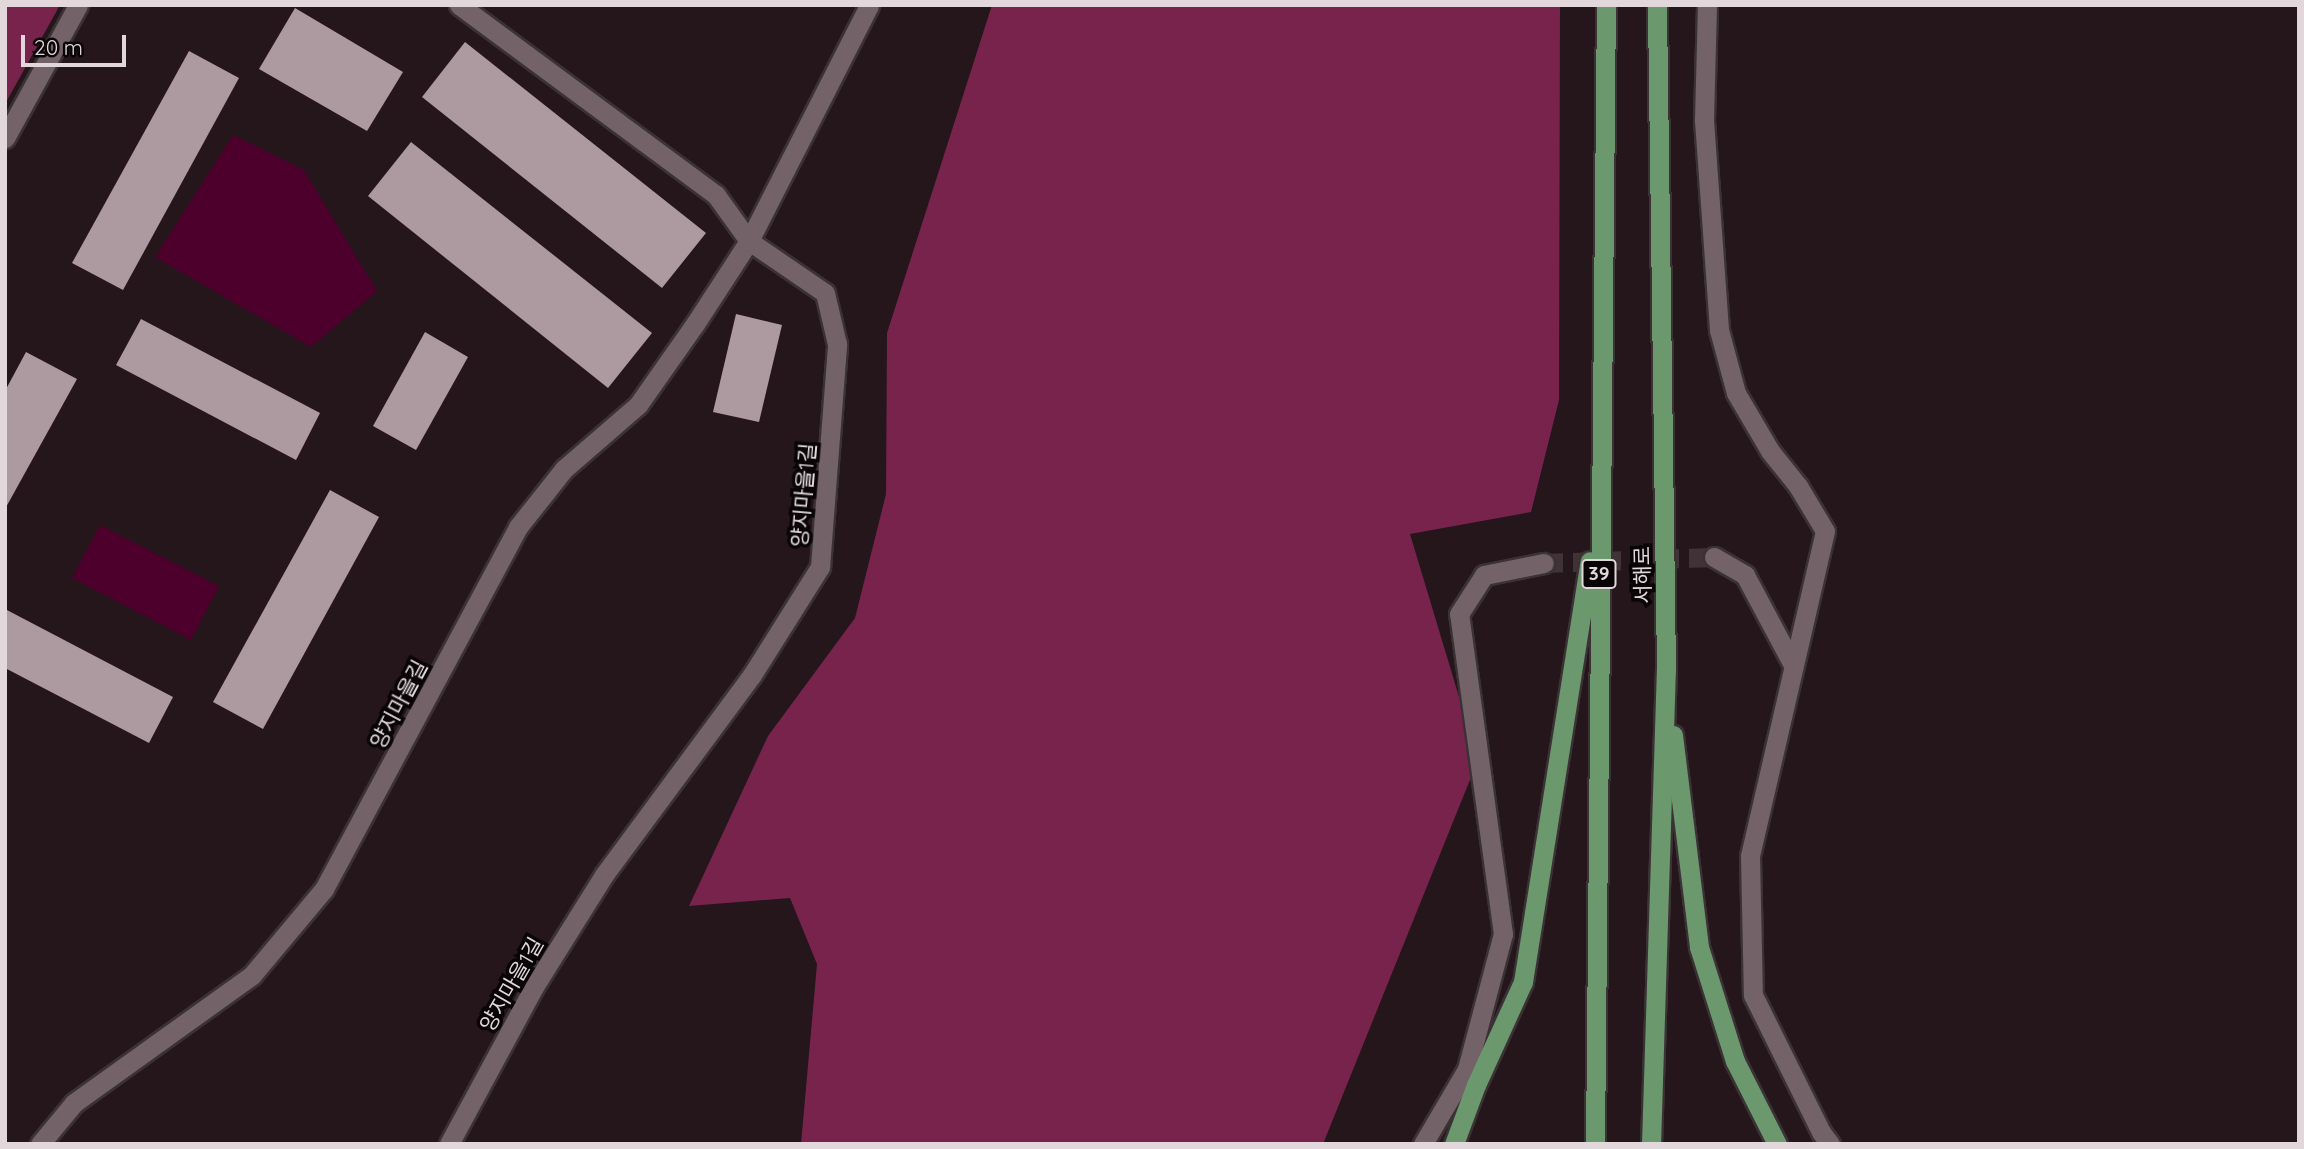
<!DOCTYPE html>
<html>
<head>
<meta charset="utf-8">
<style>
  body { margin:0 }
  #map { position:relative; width:2304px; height:1149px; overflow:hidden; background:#24161b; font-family:Quicksand,"Noto Sans KR",sans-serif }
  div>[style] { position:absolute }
  .green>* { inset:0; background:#4d002b }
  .forest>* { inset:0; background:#77234c }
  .building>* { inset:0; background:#ad9aa1 }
  .minor-tunnel>* { height:19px; margin-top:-9.5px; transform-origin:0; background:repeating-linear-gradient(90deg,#403338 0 19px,transparent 0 29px) }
  .roads { filter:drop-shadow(2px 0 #3b3235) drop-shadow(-2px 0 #3b3235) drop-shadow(0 2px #3b3235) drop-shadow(0 -2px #3b3235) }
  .minor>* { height:19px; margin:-9.5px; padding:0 9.5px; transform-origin:9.5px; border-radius:9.5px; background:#736268 }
  .trunk>* { height:19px; margin:-9.5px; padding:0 9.5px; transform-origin:9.5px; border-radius:9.5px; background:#6c986e }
  span { translate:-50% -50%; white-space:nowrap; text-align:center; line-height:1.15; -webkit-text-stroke:7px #090406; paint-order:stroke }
  .shield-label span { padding:2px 5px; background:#090406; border:2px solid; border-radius:5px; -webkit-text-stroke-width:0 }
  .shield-label { font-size:19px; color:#e2d8db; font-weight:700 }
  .street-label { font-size:21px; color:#e2d8db }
  .frame { position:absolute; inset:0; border:7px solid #e2d8db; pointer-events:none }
  .scale { position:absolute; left:21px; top:35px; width:105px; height:32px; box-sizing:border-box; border:4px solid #e2d8db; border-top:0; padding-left:9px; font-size:21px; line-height:24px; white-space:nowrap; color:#e2d8db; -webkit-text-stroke:5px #090406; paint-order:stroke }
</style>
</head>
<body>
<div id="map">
  <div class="green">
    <div style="clip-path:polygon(233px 135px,304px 170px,377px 291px,311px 347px,155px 257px)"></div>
    <div style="clip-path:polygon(100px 525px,219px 586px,191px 640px,72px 578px)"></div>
  </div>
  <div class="forest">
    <div style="clip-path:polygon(5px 5px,60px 5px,5px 104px)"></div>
    <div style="clip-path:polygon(992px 5px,1560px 5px,1559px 400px,1531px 512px,1410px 534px,1478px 760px,1323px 1144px,801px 1144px,817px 964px,790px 898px,689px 906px,768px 736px,855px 618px,886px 494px,887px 333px)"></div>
  </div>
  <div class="building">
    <div style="clip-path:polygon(295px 8px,403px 72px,367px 131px,259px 69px)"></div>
    <div style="clip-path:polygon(465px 42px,706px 233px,662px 288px,422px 97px)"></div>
    <div style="clip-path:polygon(189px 51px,239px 78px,123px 290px,72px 263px)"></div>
    <div style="clip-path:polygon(411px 142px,652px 333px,608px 388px,368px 196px)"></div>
    <div style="clip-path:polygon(736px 314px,782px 325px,759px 422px,713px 412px)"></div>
    <div style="clip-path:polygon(141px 319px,320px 413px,296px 460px,116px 365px)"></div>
    <div style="clip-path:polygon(425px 332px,468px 357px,416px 450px,373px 426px)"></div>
    <div style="clip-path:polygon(26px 352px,77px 379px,5px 509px,5px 391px)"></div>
    <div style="clip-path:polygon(330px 490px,379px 517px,263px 729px,213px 702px)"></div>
    <div style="clip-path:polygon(5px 609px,173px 697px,149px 743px,5px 668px)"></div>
  </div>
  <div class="minor-tunnel">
    <div style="left:1544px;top:563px;width:170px;rotate:-2deg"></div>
  </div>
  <div class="roads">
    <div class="minor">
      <div style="left:1707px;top:5px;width:115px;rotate:91.5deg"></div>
      <div style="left:1704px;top:120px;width:211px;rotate:85.9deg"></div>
      <div style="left:1719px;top:330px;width:65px;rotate:74.9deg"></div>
      <div style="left:1736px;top:393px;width:67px;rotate:59.6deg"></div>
      <div style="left:1770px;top:451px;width:45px;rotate:51.3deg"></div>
      <div style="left:1798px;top:486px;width:52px;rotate:59deg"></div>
      <div style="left:1825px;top:531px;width:334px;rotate:103deg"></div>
      <div style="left:1750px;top:856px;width:139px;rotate:88.8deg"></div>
      <div style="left:1753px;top:995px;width:153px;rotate:63.6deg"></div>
      <div style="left:1821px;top:1132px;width:15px;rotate:53deg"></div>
      <div style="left:5px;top:138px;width:152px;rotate:-61.2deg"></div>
      <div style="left:1714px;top:557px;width:36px;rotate:30deg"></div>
      <div style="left:1745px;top:575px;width:100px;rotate:61.9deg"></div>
      <div style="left:40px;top:1144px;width:53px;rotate:-50.3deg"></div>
      <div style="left:74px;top:1103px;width:219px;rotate:-35.7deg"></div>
      <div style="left:252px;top:975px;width:112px;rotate:-50.1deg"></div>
      <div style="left:324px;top:889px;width:411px;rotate:-61.8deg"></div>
      <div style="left:518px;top:527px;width:74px;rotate:-51.6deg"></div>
      <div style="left:564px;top:469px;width:98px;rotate:-40.9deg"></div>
      <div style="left:638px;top:405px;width:99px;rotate:-54.9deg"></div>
      <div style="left:695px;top:324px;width:99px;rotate:-57deg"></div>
      <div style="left:749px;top:241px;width:265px;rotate:-63deg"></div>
      <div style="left:449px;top:1144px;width:179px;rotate:-61.6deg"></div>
      <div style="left:534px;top:987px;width:132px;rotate:-58deg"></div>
      <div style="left:604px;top:875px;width:249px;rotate:-53.5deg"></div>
      <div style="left:752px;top:675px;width:128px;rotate:-57.8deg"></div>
      <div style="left:820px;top:567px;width:224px;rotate:-85.6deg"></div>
      <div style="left:837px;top:344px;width:52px;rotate:-103.2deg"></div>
      <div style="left:825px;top:293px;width:92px;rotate:-145.6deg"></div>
      <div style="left:749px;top:241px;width:57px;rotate:-125.7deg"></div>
      <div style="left:716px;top:195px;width:320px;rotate:-143.5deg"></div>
      <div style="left:1423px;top:1144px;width:87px;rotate:-59.6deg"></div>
      <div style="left:1467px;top:1069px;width:140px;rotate:-75.1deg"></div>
      <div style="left:1503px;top:934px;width:323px;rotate:-97.8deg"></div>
      <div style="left:1459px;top:614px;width:46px;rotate:-57.3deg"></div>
      <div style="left:1484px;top:575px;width:61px;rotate:-11.3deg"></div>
    </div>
    <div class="trunk">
      <div style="left:1673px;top:735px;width:214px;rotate:83deg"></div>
      <div style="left:1699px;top:947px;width:120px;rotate:72.5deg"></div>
      <div style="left:1735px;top:1061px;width:93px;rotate:63.2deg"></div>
      <div style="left:1454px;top:1144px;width:63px;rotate:-69.6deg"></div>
      <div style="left:1476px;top:1085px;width:113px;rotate:-65.5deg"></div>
      <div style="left:1523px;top:982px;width:426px;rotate:-81deg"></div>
      <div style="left:1595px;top:1144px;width:1139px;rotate:-89.45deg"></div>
      <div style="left:1651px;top:1144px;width:474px;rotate:-88.2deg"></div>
      <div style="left:1666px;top:670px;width:665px;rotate:-90.78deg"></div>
    </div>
  </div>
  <div class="shield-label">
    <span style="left:1599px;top:574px">39</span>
  </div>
  <div class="street-label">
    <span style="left:803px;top:495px;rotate:-85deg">양지마을1길</span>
    <span style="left:1642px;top:575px;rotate:-91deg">서해로</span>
    <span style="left:398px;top:704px;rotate:-62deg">양지마을길</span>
    <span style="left:511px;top:984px;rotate:-60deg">양지마을1길</span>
  </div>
  <div class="frame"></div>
  <div class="scale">20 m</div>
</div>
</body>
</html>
